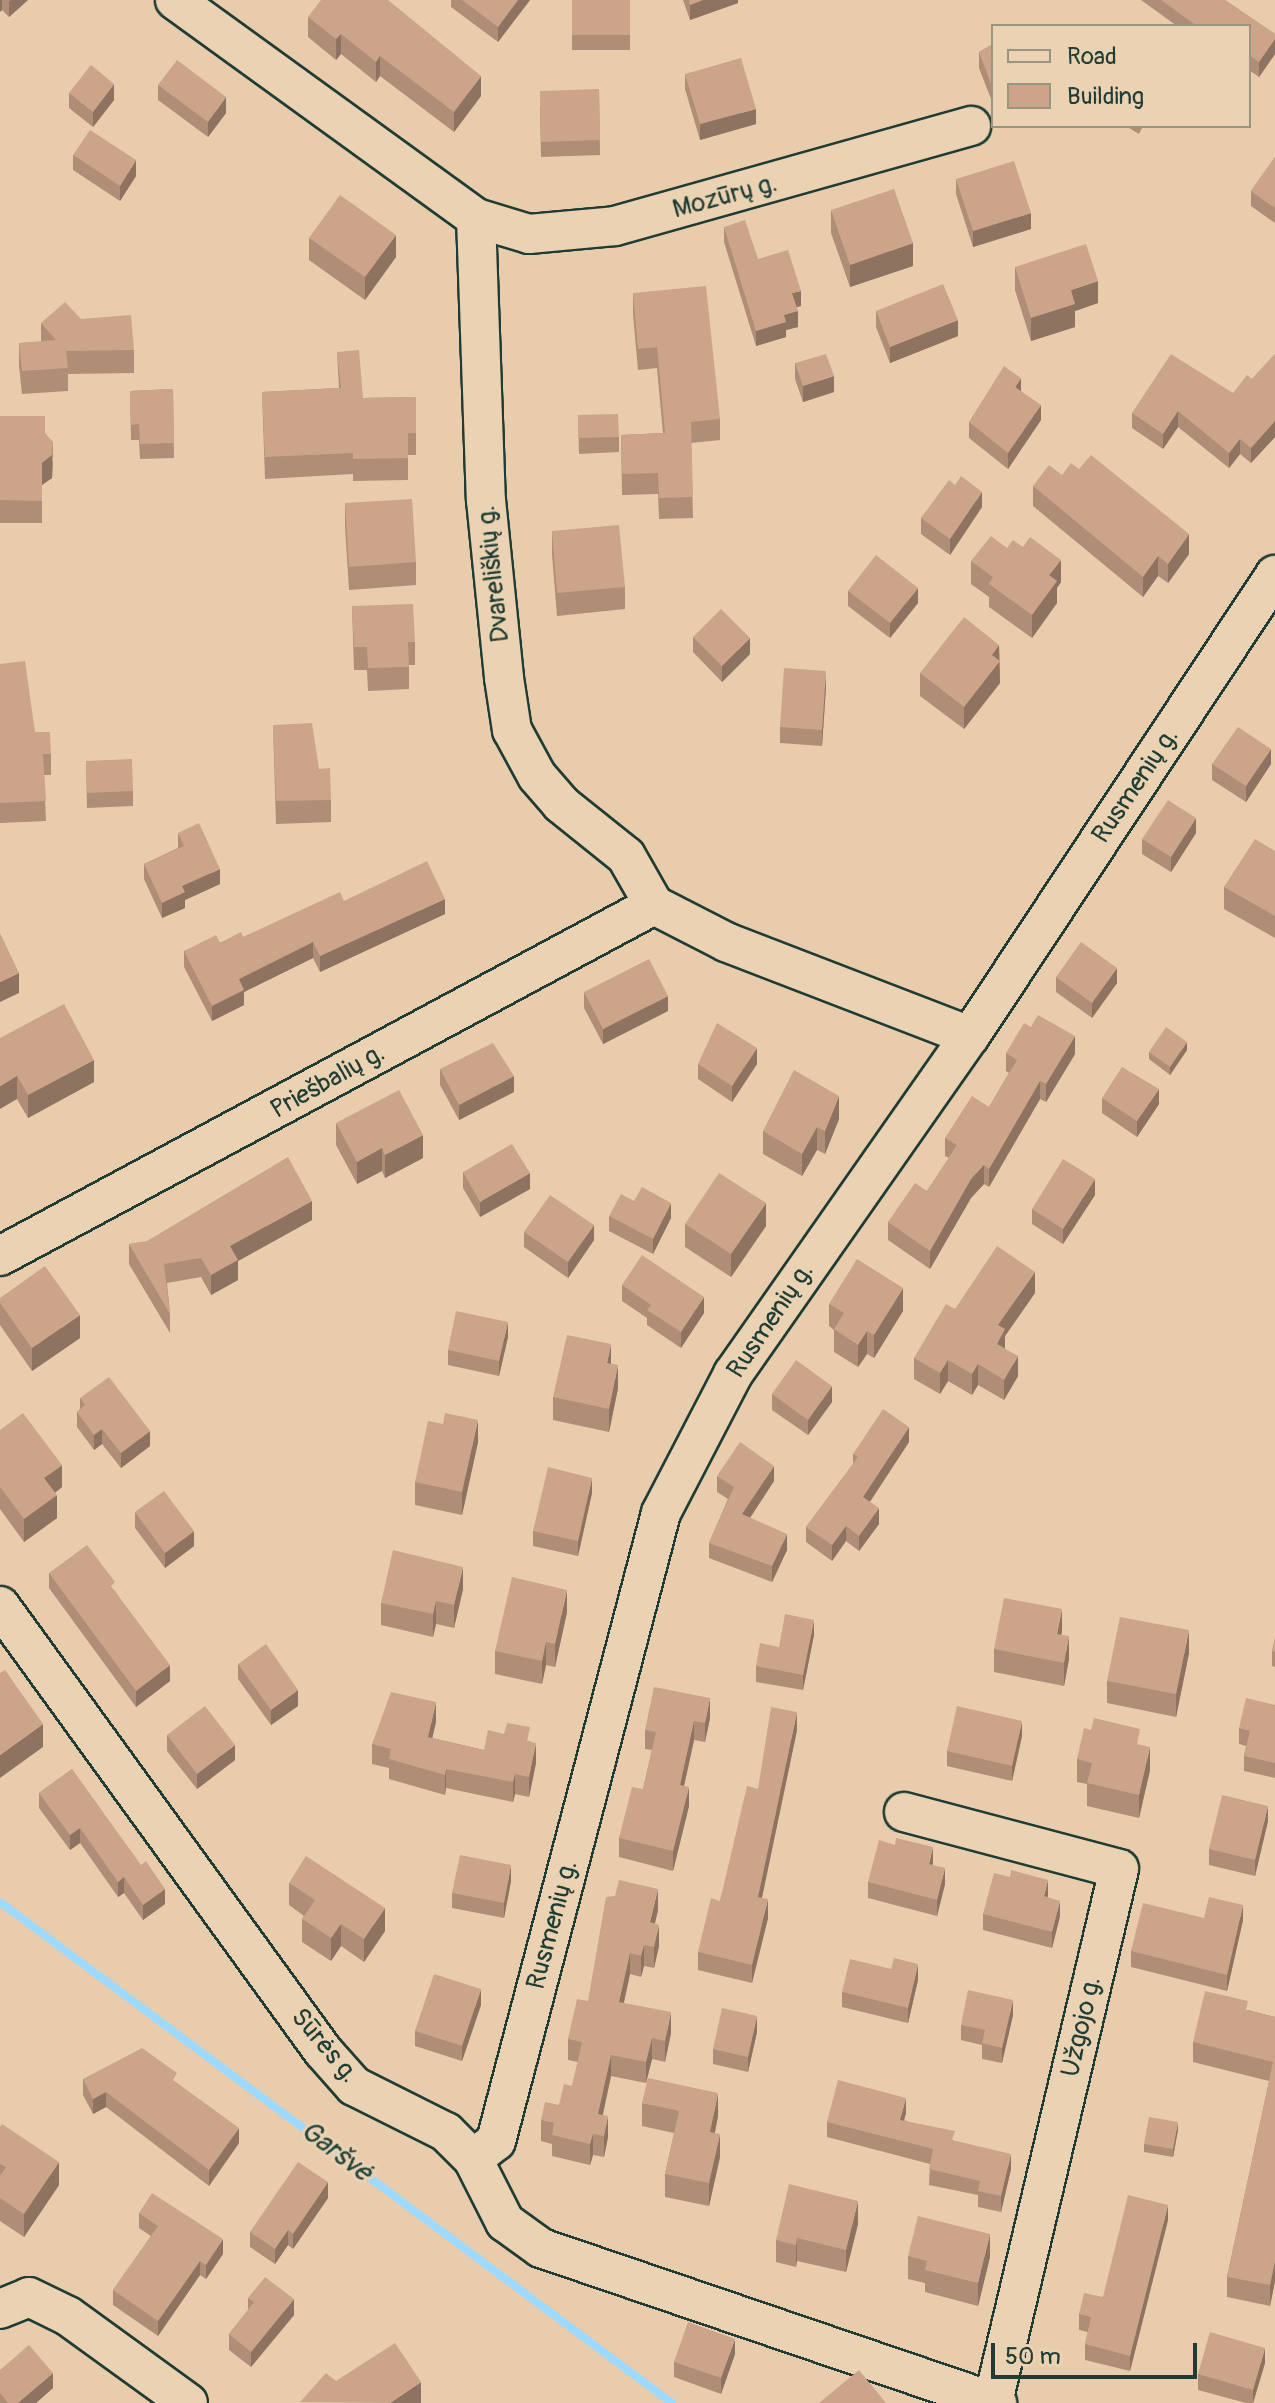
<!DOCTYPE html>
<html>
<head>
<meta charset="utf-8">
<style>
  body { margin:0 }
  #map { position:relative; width:1275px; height:2403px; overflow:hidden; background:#e9ccac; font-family:Pangolin,sans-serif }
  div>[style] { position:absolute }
  .stream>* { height:8px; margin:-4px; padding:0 4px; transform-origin:4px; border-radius:4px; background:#9edaff }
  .roads { filter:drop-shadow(2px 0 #1f3d34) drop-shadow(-2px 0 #1f3d34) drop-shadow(0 2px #1f3d34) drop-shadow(0 -2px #1f3d34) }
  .minor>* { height:38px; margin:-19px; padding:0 19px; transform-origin:19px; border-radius:19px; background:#ead2b2 }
  .wall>* { inset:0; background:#af8d77 }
  .shaded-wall>* { inset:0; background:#8f7361 }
  .building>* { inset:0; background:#cca48a }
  span { translate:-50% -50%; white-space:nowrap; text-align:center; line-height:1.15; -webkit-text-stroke:6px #ead2b2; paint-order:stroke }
  .street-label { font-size:26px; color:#1f3d34 }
  .water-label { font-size:28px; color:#25453e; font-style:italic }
  .legend { position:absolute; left:991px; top:24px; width:260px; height:104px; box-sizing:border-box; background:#ead2b2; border:2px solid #999680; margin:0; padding:10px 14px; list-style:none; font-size:24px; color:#1f3d34 }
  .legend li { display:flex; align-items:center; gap:16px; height:40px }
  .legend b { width:40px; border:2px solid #999680 }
  .scale { position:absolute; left:991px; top:2343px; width:206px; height:36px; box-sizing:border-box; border:4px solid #1f3d34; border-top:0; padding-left:10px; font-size:24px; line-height:28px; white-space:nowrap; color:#1f3d34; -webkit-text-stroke:6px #ead2b2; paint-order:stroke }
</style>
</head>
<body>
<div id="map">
  <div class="stream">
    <div style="left:0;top:1902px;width:838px;rotate:36.71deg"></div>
  </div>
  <div class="roads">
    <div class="minor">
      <div style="left:175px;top:0;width:372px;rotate:35.9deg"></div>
      <div style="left:476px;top:218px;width:55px;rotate:16.8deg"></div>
      <div style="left:529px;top:234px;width:86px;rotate:-5.3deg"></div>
      <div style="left:615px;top:226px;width:370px;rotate:-15.7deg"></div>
      <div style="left:476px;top:218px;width:282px;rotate:88deg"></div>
      <div style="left:486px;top:500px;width:179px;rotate:84.2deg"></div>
      <div style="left:504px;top:678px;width:53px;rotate:81.3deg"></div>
      <div style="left:512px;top:730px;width:52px;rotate:61.5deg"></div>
      <div style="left:537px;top:776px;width:37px;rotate:49deg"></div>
      <div style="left:561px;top:804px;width:83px;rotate:38.7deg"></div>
      <div style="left:626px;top:856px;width:56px;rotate:60.3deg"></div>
      <div style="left:654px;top:905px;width:81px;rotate:27.2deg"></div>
      <div style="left:726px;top:942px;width:261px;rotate:21.1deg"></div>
      <div style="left:0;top:1256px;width:742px;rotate:-28.22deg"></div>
      <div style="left:0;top:1606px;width:550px;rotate:54.03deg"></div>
      <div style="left:323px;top:2051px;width:47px;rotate:48.5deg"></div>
      <div style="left:354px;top:2086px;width:103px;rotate:26.6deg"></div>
      <div style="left:446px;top:2132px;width:38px;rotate:45deg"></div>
      <div style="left:473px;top:2159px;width:71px;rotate:63.1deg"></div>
      <div style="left:505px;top:2222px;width:44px;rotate:35.8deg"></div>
      <div style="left:541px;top:2248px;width:482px;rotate:18.8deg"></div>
      <div style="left:904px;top:1812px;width:222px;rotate:14.8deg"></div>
      <div style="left:1119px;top:1869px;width:548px;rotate:103.3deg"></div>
      <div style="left:473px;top:2159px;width:29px;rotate:-38deg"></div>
      <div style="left:496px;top:2141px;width:649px;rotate:-75.28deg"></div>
      <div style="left:661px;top:1513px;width:157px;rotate:-62.6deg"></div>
      <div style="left:733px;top:1374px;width:413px;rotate:-55deg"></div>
      <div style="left:970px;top:1036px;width:553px;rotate:-56.51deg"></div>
      <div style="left:0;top:2309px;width:31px;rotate:-22deg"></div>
      <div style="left:29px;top:2297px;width:43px;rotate:26deg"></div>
      <div style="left:68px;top:2316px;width:148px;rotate:35.9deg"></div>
    </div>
  </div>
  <div class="wall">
    <div style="clip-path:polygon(0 0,28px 0,9px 17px,2px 10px)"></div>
    <div style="clip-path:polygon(451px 0,530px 0,498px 42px,451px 7px)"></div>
    <div style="clip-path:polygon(572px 0,630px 0,630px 50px,572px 50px)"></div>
    <div style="clip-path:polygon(683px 0,738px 0,738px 3px,690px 20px)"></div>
    <div style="clip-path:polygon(1141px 0,1225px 0,1275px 34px,1275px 54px,1259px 77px,1249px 70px,1249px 26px,1177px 26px)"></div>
    <div style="clip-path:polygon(308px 17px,481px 96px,454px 132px,380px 76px,376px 82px,341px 54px,336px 60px,308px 37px)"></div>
    <div style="clip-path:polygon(993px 44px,993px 104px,979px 68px,979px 52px)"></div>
    <div style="clip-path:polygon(685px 74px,756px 124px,700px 140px,685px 89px)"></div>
    <div style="clip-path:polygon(158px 85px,226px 113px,208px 137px,158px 100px)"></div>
    <div style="clip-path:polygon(599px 89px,600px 155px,541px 157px,540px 106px)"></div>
    <div style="clip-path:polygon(69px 93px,114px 100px,93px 127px,69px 108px)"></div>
    <div style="clip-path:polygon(1126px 126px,1143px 126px,1139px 134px)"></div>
    <div style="clip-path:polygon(73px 155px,136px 176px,120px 201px,73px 170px)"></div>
    <div style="clip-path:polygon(1275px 157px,1275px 223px,1251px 206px,1251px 191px)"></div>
    <div style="clip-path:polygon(956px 179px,1031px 229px,973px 247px,956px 194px)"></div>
    <div style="clip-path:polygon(831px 210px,913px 266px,850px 287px,831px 233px)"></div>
    <div style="clip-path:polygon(724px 227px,758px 259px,801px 306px,796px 307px,798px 327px,786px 330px,786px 337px,756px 346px,724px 242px)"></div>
    <div style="clip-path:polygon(309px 238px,396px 257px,365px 300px,309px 260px)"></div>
    <div style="clip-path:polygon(1015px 267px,1098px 303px,1075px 311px,1075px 327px,1031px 341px,1015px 290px)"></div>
    <div style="clip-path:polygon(633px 293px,720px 419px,720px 440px,691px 443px,693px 518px,659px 519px,658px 494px,622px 495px,621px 435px,663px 433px,657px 368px,638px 370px,633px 314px)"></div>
    <div style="clip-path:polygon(876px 311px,958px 336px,890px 363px,876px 327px)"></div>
    <div style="clip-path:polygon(81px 319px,134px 350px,134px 373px,68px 374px,68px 391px,22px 394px,19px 366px,19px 343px,41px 342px,41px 323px)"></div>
    <div style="clip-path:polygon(337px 352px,363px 398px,416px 397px,416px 455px,408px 455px,408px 480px,353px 481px,353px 474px,265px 479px,262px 392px,339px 388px)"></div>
    <div style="clip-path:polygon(1275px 354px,1275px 437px,1251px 463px,1240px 454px,1229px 468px,1178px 427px,1163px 449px,1132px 428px,1132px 413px,1233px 393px,1252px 379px)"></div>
    <div style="clip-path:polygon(795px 363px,834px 392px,803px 402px,795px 379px)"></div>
    <div style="clip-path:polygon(173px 389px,174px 458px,140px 459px,139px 440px,131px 440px,130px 391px)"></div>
    <div style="clip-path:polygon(1021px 391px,1041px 420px,1008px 469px,969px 438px,969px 422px)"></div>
    <div style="clip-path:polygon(578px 415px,619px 437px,619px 452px,579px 454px)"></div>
    <div style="clip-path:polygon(0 416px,45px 433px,53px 464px,52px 478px,42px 485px,42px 523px,0 523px)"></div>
    <div style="clip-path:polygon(1062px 475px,1189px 554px,1168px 583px,1158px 576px,1143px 597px,1033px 506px,1033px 486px)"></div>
    <div style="clip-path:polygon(955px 485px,982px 507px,950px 555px,921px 534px,921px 518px)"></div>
    <div style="clip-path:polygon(345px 503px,416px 562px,416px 585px,349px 590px,345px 526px)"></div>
    <div style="clip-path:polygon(552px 531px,625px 587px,625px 609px,557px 616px,552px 554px)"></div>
    <div style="clip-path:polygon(971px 561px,1061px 582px,1057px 588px,1057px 603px,1032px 638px,989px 607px,989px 597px,971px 584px)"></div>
    <div style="clip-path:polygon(848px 591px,918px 603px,890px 638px,848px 606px)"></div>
    <div style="clip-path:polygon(352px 606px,415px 642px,415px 665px,409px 665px,409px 689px,368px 691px,367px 670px,354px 670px)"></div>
    <div style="clip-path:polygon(693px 637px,750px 654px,722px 682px,693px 652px)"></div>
    <div style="clip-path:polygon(999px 645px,1000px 683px,964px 729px,920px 696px,920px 673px)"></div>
    <div style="clip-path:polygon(0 664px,35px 732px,51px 754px,51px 775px,44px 775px,46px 821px,0 823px)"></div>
    <div style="clip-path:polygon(826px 687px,822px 746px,780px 743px,780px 727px)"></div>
    <div style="clip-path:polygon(273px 725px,319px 769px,331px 800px,331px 822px,276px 824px)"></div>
    <div style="clip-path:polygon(86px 761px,133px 791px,133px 806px,87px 808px)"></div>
    <div style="clip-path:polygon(1212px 764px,1271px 764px,1246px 802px,1212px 780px)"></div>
    <div style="clip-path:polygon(178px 833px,220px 884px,185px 900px,185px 908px,162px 918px,144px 879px,144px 864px,178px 848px)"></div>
    <div style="clip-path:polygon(1196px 833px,1171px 872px,1142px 854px,1142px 839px)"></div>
    <div style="clip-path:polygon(1275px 851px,1275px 938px,1224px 909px,1224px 887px)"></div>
    <div style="clip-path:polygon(344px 901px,445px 914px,320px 972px,313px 958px,244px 992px,244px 1005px,212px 1021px,184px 967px,184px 951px,243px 937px)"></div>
    <div style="clip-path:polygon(1056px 977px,1117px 983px,1092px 1018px,1056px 992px)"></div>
    <div style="clip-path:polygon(584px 992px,668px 1011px,603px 1044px,584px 1008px)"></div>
    <div style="clip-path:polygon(0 1038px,94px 1082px,28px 1118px,17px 1099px)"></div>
    <div style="clip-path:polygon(1187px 1050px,1170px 1075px,1149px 1059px,1149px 1052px)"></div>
    <div style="clip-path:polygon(1006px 1053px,1075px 1054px,1046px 1102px,1040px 1099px,989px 1187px,984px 1184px,971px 1198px,930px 1269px,888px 1240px,888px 1222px,927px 1191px,949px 1158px,945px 1156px,945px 1138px,989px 1107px,1009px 1073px,1006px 1071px)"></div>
    <div style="clip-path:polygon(698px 1064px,757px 1064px,732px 1102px,698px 1079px)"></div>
    <div style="clip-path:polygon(440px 1069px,514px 1092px,459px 1120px,440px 1085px)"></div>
    <div style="clip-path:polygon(1102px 1098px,1159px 1104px,1137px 1137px,1102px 1113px)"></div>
    <div style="clip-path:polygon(839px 1119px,825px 1154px,817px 1150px,802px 1176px,763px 1154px,763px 1131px)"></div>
    <div style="clip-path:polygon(336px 1123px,423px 1158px,385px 1178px,382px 1171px,357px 1184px,336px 1145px)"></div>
    <div style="clip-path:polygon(463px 1172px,530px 1189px,480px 1217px,463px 1188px)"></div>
    <div style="clip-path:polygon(1095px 1195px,1063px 1244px,1032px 1224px,1032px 1209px)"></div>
    <div style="clip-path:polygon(609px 1216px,671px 1218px,653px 1254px,609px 1231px)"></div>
    <div style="clip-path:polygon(312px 1220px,238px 1261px,238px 1280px,211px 1295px,201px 1277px,167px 1283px,170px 1314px,170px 1333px,129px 1264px,129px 1244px)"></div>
    <div style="clip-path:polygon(685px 1224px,766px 1226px,731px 1277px,685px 1247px)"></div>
    <div style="clip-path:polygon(524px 1232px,594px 1240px,568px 1278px,524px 1247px)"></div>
    <div style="clip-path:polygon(622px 1285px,704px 1313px,681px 1348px,647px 1325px,647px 1318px,622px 1301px)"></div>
    <div style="clip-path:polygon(1035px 1293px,1005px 1336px,1005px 1348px,1018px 1376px,1004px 1400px,978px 1385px,972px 1395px,948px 1381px,940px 1394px,914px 1379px,914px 1358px,955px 1309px)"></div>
    <div style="clip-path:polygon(0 1298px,80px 1338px,32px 1371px,0 1325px)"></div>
    <div style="clip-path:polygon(829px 1304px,903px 1311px,874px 1358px,867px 1354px,858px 1367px,834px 1352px,834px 1330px,829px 1326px)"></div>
    <div style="clip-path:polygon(508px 1337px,499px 1376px,448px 1365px,448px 1350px)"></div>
    <div style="clip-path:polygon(611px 1364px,618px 1388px,609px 1432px,553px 1420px,553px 1397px)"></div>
    <div style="clip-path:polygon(772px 1394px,832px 1402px,808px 1435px,772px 1410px)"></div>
    <div style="clip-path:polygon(80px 1398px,150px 1446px,121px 1468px,102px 1444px,94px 1450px,77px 1427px,77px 1412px,80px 1409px)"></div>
    <div style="clip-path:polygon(0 1430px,62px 1487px,55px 1493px,57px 1518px,24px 1542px,0 1509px)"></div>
    <div style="clip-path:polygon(478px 1442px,462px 1515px,415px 1505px,415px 1482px)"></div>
    <div style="clip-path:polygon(909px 1442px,870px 1502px,879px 1524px,859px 1551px,846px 1541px,832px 1561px,806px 1542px,806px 1527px,853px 1464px,853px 1454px)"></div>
    <div style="clip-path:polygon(717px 1476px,774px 1481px,750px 1518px,787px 1550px,772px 1582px,709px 1558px,709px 1543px,728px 1499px,717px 1492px)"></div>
    <div style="clip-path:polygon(592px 1493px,578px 1556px,533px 1546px,533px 1531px)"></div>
    <div style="clip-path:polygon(135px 1512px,194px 1546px,165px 1568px,135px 1528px)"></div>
    <div style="clip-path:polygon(49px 1573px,115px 1591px,170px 1681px,136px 1707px,49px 1588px)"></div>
    <div style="clip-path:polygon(463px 1589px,454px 1628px,436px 1624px,433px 1637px,381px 1625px,381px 1603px)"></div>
    <div style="clip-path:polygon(567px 1612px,555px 1667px,546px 1665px,542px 1684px,495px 1674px,495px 1651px)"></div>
    <div style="clip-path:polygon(814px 1635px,803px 1690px,756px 1682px,756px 1666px,779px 1647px)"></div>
    <div style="clip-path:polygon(1061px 1635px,1069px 1659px,1064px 1686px,994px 1672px,994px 1649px)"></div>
    <div style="clip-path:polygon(1275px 1638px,1275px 1667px,1272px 1666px,1272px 1651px)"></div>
    <div style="clip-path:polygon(1189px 1653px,1176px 1717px,1107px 1703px,1107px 1681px)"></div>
    <div style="clip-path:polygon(238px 1664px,298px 1706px,271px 1725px,238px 1679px)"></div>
    <div style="clip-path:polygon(1275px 1705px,1275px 1778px,1244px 1771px,1244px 1756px,1246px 1746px,1239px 1744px,1239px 1728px)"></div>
    <div style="clip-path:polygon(710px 1718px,705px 1742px,694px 1740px,684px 1786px,689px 1806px,673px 1871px,619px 1857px,619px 1838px,643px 1789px,652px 1750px,645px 1749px,645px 1730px)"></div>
    <div style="clip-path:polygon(436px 1722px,432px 1738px,484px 1750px,530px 1741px,536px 1763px,529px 1797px,515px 1794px,513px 1802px,446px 1788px,445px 1795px,389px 1779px,389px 1768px,372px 1764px,372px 1744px)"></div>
    <div style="clip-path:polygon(797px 1730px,762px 1898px,768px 1918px,752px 1983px,698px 1970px,698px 1952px,720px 1901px,758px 1789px)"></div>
    <div style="clip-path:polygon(167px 1735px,235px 1760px,197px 1789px,167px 1751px)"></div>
    <div style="clip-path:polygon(1022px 1736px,1012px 1781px,947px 1766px,947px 1751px)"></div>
    <div style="clip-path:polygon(1140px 1745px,1150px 1770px,1139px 1818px,1087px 1806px,1087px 1784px,1077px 1782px,1077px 1759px)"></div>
    <div style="clip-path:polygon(72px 1769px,165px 1904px,143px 1920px,124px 1893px,118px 1897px,80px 1843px,70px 1850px,39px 1808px,39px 1793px)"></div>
    <div style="clip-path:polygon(1268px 1821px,1255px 1876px,1209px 1865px,1209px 1849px)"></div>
    <div style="clip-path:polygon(933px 1863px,932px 1865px,945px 1884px,937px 1916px,868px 1898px,868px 1882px)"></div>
    <div style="clip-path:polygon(511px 1881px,504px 1918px,452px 1908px,452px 1893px)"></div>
    <div style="clip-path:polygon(289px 1883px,385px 1931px,364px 1962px,341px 1946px,331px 1961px,302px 1942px,302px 1919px,304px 1916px,289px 1905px)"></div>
    <div style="clip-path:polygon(1048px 1895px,1048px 1897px,1060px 1916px,1052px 1948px,983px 1930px,983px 1914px)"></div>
    <div style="clip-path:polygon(658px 1910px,655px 1923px,659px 1946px,654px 1968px,644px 1966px,641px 1977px,630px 1974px,624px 2003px,671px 2033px,665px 2062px,652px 2059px,646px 2083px,611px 2076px,603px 2115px,608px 2137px,604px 2157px,593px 2155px,590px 2165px,552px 2156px,552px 2144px,541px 2141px,541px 2120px,559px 2105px,572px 2086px,578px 2062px,568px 2060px,568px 2039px,588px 2001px)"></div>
    <div style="clip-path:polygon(1204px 1918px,1243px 1920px,1227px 1991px,1131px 1967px,1131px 1951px)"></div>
    <div style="clip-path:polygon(918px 1980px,908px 2023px,842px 2007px,842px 1992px)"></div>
    <div style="clip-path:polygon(481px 2005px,462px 2061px,415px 2046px,415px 2031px)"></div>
    <div style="clip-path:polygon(1248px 2010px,1275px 2017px,1275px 2281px,1270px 2306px,1227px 2297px,1227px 2277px,1269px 2081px,1193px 2062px,1193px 2042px)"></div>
    <div style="clip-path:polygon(1013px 2015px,1002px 2063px,982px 2059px,982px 2045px,961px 2040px,961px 2025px)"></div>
    <div style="clip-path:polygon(757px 2032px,748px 2072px,713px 2064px,713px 2049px)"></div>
    <div style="clip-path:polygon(83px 2079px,177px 2083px,239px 2143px,209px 2186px,106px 2107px,93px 2114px,83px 2095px)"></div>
    <div style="clip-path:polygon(642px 2103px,718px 2116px,715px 2133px,720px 2157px,709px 2206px,665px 2197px,665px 2174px,674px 2133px,642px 2126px)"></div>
    <div style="clip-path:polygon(906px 2113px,904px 2120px,955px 2141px,1011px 2169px,1001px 2212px,978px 2207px,978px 2195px,929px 2185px,930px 2164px,827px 2137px,827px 2122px)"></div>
    <div style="clip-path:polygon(0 2127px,59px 2185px,24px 2237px,0 2221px)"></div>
    <div style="clip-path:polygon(1178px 2130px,1173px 2157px,1144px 2152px,1144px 2144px)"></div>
    <div style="clip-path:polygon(328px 2198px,293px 2249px,288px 2245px,275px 2264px,250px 2247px,250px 2232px)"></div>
    <div style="clip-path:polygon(139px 2213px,223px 2254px,206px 2279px,200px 2275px,158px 2336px,113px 2305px,113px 2290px,151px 2236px,139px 2228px)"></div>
    <div style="clip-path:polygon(1168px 2220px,1130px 2371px,1085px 2360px,1085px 2344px,1088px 2332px,1079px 2330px,1079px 2314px,1103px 2297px)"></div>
    <div style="clip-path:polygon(858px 2224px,846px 2272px,797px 2261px,796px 2267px,776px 2262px,776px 2240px)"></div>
    <div style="clip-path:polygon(908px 2256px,990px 2257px,978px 2306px,925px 2292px,925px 2283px,908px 2279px)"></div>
    <div style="clip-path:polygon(248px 2298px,294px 2315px,251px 2367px,229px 2350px,229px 2334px,248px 2310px)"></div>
    <div style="clip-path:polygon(735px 2354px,721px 2394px,674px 2377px,674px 2362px)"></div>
    <div style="clip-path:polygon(1265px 2363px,1253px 2403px,1246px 2403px,1198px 2390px,1198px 2374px)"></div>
    <div style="clip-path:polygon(0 2370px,53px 2388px,36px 2403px,0 2403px)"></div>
  </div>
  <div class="shaded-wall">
    <div style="clip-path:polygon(0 0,2px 0,2px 10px,0 12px)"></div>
    <div style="clip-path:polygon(11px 0,28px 0,9px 17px,9px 2px)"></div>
    <div style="clip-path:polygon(518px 0,530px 0,498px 42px,498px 27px)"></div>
    <div style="clip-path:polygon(703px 0,738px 0,738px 3px,690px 20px,690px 5px)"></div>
    <div style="clip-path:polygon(341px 34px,341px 54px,336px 60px,336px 39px)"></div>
    <div style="clip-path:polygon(1275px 39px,1275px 54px,1259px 77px,1259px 62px)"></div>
    <div style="clip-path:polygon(380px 56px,380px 76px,376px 82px,376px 62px)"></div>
    <div style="clip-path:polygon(481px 76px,481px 96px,454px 132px,454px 112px)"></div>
    <div style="clip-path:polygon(114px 84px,114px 100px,93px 127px,93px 112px)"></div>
    <div style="clip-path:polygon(226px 97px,226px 113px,208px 137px,208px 122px)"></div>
    <div style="clip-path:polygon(756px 109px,756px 124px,700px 140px,700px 124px)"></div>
    <div style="clip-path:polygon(136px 160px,136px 176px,120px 201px,120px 186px)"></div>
    <div style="clip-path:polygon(1031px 213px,1031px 229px,973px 247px,973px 231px)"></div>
    <div style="clip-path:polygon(396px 235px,396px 257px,365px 300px,365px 277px)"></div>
    <div style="clip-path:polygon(913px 243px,913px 266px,850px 287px,850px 265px)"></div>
    <div style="clip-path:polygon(1098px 281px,1098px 303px,1075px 311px,1075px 327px,1031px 341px,1031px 318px,1071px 290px)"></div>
    <div style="clip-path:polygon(801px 291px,801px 306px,792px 309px,792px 293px)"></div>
    <div style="clip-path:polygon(798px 311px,798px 327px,786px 330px,786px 337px,756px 346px,756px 331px,784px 315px)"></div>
    <div style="clip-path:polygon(958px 320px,958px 336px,890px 363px,890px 347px)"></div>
    <div style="clip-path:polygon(834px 376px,834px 392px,803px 402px,803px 386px)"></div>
    <div style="clip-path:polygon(1021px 378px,1021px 393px,1015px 387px)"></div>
    <div style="clip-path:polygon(1041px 405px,1041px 420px,1008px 469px,1008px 453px)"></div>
    <div style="clip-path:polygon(1178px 411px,1178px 427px,1163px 449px,1163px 434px)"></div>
    <div style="clip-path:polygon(1275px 421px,1275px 437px,1251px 463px,1251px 448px)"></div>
    <div style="clip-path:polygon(1240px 439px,1240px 454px,1229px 468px,1229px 453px)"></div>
    <div style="clip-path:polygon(53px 442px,52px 478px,42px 485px,42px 463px)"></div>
    <div style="clip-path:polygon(982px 492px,982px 507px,950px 555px,950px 539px)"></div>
    <div style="clip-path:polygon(1189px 534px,1189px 554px,1168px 583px,1168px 564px)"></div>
    <div style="clip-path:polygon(1158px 556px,1158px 576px,1143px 597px,1143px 577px)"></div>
    <div style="clip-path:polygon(1061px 560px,1061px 582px,1057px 588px,1057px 603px,1032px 638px,1032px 615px,1049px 575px)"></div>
    <div style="clip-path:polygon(918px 588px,918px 603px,890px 638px,890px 623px)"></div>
    <div style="clip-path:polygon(750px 638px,750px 654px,722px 682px,722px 666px)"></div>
    <div style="clip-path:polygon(999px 645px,1000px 683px,964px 729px,964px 707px,992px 655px)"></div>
    <div style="clip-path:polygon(826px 671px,826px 687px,822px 746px,822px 730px)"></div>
    <div style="clip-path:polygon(1271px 749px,1271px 764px,1246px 802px,1246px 786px)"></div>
    <div style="clip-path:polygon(1196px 818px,1196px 833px,1171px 872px,1171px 857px)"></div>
    <div style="clip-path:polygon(220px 869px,220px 884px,185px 900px,185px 908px,162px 918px,162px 903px,182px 886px)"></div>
    <div style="clip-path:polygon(445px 899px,445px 914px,320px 972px,320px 956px)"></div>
    <div style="clip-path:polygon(313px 942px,313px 958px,244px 992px,244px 1005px,212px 1021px,212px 1006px,239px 979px)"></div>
    <div style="clip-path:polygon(1117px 968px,1117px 983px,1092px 1018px,1092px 1003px)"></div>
    <div style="clip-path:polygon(19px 973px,19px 993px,0 1002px,0 982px)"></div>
    <div style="clip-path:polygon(668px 996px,668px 1011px,603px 1044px,603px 1029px)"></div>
    <div style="clip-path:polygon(1075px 1036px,1075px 1054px,1046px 1102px,1046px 1084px)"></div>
    <div style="clip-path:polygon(1187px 1042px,1187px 1050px,1170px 1075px,1170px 1067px)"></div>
    <div style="clip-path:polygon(757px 1048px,757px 1064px,732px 1102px,732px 1086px)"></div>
    <div style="clip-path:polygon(94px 1060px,94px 1082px,28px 1118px,28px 1095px)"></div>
    <div style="clip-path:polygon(17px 1076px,17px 1099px,0 1109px,0 1086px)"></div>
    <div style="clip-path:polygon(514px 1076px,514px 1092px,459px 1120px,459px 1105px)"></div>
    <div style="clip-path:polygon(1040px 1081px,1040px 1099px,989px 1187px,989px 1169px)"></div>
    <div style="clip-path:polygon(1159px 1089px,1159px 1104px,1137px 1137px,1137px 1121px)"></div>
    <div style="clip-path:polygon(839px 1096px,839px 1119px,825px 1154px,825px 1131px)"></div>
    <div style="clip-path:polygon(817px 1127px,817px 1150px,802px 1176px,802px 1154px)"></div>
    <div style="clip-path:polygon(423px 1135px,423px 1158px,385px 1178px,385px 1155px)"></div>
    <div style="clip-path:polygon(382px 1148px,382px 1171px,357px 1184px,357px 1162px)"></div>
    <div style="clip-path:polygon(984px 1165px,984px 1184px,971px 1198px,930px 1269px,930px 1251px,971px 1179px)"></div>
    <div style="clip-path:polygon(530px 1173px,530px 1189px,480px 1217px,480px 1202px)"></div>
    <div style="clip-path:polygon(1095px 1179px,1095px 1195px,1063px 1244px,1063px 1229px)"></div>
    <div style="clip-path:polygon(312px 1201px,312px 1220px,238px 1261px,238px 1280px,211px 1295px,211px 1275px,230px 1246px)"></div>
    <div style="clip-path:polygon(671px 1203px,671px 1218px,653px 1254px,653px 1239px)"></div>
    <div style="clip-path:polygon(766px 1203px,766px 1226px,731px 1277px,731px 1254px)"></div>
    <div style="clip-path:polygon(594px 1225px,594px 1240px,568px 1278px,568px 1262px)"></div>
    <div style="clip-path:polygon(1035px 1272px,1035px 1293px,1005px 1336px,1005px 1350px,997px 1364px,998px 1325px)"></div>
    <div style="clip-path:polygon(903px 1288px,903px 1311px,874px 1358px,874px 1335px)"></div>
    <div style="clip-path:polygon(704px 1297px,704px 1313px,681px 1348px,681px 1332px)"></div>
    <div style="clip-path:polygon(80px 1315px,80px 1338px,32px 1371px,32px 1348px)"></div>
    <div style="clip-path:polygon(508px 1322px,508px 1337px,499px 1376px,499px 1361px)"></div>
    <div style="clip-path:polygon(867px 1331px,867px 1354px,858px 1367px,858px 1345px)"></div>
    <div style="clip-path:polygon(611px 1344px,611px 1367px,607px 1363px)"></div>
    <div style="clip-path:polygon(1018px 1356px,1018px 1376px,1004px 1400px,1004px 1380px)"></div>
    <div style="clip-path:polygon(948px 1360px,948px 1381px,940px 1394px,940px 1373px)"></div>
    <div style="clip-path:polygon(978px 1364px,978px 1385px,972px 1395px,972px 1374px)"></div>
    <div style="clip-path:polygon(618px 1365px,618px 1388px,609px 1432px,609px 1409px)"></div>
    <div style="clip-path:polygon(832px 1386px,832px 1402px,808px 1435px,808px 1420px)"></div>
    <div style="clip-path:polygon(478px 1420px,478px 1442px,462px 1515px,462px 1492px)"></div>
    <div style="clip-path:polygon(909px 1427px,909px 1442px,863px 1512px,863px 1497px)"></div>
    <div style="clip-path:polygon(102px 1429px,102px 1444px,94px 1450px,94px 1435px)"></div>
    <div style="clip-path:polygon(150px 1431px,150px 1446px,121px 1468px,121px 1453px)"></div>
    <div style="clip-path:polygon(62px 1465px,62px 1487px,44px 1501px,44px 1478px)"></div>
    <div style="clip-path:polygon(774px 1466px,774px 1481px,742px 1530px,742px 1514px)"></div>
    <div style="clip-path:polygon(592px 1478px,592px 1493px,578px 1556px,578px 1541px)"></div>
    <div style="clip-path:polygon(57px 1495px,57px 1518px,24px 1542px,24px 1519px)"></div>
    <div style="clip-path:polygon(879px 1508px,879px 1524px,859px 1551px,859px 1536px)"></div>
    <div style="clip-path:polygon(846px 1526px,846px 1541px,832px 1561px,832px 1545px)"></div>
    <div style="clip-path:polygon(194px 1531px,194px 1546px,165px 1568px,165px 1553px)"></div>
    <div style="clip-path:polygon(787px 1534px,787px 1550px,772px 1582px,772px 1566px)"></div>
    <div style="clip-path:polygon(463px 1567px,463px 1589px,454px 1628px,454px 1605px)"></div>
    <div style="clip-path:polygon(567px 1590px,567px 1612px,555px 1667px,555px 1644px)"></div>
    <div style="clip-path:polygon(436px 1601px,436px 1624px,433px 1637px,433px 1614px)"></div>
    <div style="clip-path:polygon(1062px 1609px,1062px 1632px,1057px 1656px,1057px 1634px)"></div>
    <div style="clip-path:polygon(814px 1620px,814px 1635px,803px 1690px,803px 1675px)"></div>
    <div style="clip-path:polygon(1189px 1630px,1189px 1653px,1176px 1717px,1176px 1694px)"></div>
    <div style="clip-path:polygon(1069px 1636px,1069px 1659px,1064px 1686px,1064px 1663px)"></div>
    <div style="clip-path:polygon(546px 1642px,546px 1665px,542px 1684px,542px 1661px)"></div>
    <div style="clip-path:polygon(170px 1665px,170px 1681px,136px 1707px,136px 1691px)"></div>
    <div style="clip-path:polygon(298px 1690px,298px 1706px,271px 1725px,271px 1710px)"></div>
    <div style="clip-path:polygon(710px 1698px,710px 1718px,705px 1742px,705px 1723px)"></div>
    <div style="clip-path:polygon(436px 1702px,436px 1722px,428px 1756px,428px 1737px)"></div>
    <div style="clip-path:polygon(797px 1712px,797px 1730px,758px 1916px,758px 1897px)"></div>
    <div style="clip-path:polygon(694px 1721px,694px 1740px,680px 1804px,680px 1785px)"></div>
    <div style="clip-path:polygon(1022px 1721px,1022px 1736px,1012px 1781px,1012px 1766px)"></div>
    <div style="clip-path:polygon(43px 1724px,43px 1747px,0 1778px,0 1755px)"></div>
    <div style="clip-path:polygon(536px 1743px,536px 1763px,529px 1797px,529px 1777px)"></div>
    <div style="clip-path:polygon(235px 1745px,235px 1760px,197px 1789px,197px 1774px)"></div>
    <div style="clip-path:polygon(1150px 1747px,1150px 1770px,1139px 1818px,1139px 1795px)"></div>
    <div style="clip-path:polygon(446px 1769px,446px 1788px,445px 1795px,445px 1775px)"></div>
    <div style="clip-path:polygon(515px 1774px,515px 1794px,513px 1802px,513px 1782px)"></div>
    <div style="clip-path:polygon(689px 1787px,689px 1806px,673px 1871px,673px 1851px)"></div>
    <div style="clip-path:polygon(1268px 1806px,1268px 1821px,1255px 1876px,1255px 1860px)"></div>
    <div style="clip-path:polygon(80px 1828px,80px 1843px,70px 1850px,70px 1835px)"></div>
    <div style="clip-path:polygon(933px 1847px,933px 1863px,929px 1880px,929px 1864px)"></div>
    <div style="clip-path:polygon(511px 1865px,511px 1881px,504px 1918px,504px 1903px)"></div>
    <div style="clip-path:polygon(945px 1868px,945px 1884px,937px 1916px,937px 1900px)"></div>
    <div style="clip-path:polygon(124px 1877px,124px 1893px,118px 1897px,118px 1882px)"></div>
    <div style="clip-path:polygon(1048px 1880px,1048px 1895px,1044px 1912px,1044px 1896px)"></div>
    <div style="clip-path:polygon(165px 1889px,165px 1904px,143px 1920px,143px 1905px)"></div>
    <div style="clip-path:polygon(658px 1889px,658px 1910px,650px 1943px,650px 1922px)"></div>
    <div style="clip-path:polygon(768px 1899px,768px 1918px,752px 1983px,752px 1965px)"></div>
    <div style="clip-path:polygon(1060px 1901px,1060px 1916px,1052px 1948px,1052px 1932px)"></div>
    <div style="clip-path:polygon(1243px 1905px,1243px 1920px,1227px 1991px,1227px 1975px)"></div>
    <div style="clip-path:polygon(385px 1908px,385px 1931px,364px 1962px,364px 1939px)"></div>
    <div style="clip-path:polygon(341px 1924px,341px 1946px,331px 1961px,331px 1938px)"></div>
    <div style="clip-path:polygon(659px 1925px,659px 1946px,654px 1968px,654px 1947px)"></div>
    <div style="clip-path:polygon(644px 1945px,644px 1966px,641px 1977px,641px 1956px)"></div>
    <div style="clip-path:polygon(630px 1953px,630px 1974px,619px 2023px,619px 2002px)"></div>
    <div style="clip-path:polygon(918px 1964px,918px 1980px,908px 2023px,908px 2008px)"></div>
    <div style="clip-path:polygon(481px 1989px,481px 2005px,462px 2061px,462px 2046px)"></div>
    <div style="clip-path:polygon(1013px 2000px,1013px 2015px,1002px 2063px,1002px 2048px)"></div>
    <div style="clip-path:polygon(671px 2012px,671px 2033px,665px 2062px,665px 2041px)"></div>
    <div style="clip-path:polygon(757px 2016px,757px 2032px,748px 2072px,748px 2057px)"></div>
    <div style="clip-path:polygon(652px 2038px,652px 2059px,646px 2083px,646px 2062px)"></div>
    <div style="clip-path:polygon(611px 2055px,611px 2076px,598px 2135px,598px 2114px)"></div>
    <div style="clip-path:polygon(106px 2092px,106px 2107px,93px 2114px,93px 2099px)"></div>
    <div style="clip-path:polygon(718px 2093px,718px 2116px,710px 2154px,710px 2132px)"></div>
    <div style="clip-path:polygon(906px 2098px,906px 2113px,900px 2135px,900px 2120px)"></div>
    <div style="clip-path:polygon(608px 2116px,608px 2137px,604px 2157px,604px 2136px)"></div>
    <div style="clip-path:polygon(1178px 2122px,1178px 2130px,1173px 2157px,1173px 2149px)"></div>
    <div style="clip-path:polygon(239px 2128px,239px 2143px,209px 2186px,209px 2170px)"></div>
    <div style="clip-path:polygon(593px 2134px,593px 2155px,590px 2165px,590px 2144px)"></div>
    <div style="clip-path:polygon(720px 2134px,720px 2157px,709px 2206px,709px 2183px)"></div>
    <div style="clip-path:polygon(1011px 2154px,1011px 2169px,1001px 2212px,1001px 2196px)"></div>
    <div style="clip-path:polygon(59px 2162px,59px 2185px,24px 2237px,24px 2214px)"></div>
    <div style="clip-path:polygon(328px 2182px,328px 2198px,293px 2249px,293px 2234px)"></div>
    <div style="clip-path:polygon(858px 2201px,858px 2224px,846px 2272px,846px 2250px)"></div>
    <div style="clip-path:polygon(1168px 2205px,1168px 2220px,1130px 2371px,1130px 2356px)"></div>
    <div style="clip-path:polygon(288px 2230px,288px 2245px,275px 2264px,275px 2249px)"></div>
    <div style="clip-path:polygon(990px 2234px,990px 2257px,978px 2306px,978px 2283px)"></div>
    <div style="clip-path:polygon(797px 2238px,797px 2261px,796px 2267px,796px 2245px)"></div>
    <div style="clip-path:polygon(223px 2239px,223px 2254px,206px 2279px,206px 2265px)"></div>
    <div style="clip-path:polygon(200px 2261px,200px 2275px,158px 2336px,158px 2321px)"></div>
    <div style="clip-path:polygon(1275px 2261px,1275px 2281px,1270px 2306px,1270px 2285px)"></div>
    <div style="clip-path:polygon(294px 2299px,294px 2315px,251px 2367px,251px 2352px)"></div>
    <div style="clip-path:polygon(735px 2339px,735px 2354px,721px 2394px,721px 2378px)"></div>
    <div style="clip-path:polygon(1265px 2348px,1265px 2363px,1253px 2403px,1253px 2390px)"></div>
    <div style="clip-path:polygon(53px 2373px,53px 2388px,36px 2403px,18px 2403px)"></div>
    <div style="clip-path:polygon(421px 2382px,421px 2403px,390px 2403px)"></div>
  </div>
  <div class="building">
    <div style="clip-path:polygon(321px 0,388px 0,481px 76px,454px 112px,380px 56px,376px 62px,341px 34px,336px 39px,308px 17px)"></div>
    <div style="clip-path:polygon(462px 0,518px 0,498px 27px)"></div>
    <div style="clip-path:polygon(572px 0,630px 0,630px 35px,572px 35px)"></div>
    <div style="clip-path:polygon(689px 0,703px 0,690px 5px)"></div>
    <div style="clip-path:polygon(1161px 0,1225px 0,1275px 34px,1275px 39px,1259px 62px,1249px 55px,1249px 26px,1197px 26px)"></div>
    <div style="clip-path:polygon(993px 44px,993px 89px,979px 52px)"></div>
    <div style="clip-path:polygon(741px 58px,756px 109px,700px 124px,685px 74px)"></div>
    <div style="clip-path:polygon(177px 60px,226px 97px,208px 122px,158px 85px)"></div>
    <div style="clip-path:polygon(91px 65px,114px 84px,93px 112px,69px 93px)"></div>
    <div style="clip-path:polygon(599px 89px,600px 140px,541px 142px,540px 91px)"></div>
    <div style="clip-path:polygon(90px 130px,136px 160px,120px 186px,73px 155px)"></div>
    <div style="clip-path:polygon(1275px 157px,1275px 208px,1251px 191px)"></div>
    <div style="clip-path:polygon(1014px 161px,1031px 213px,973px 231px,956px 179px)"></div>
    <div style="clip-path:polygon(894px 189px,913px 243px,850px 265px,831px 210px)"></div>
    <div style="clip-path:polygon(340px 195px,396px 235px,365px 277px,309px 238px)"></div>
    <div style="clip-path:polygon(745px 220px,758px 259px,788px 250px,801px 291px,792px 293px,798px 311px,784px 315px,786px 322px,756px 331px,724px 227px)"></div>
    <div style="clip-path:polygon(1086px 244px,1098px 281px,1071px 290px,1075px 304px,1031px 318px,1015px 267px)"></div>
    <div style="clip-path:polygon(943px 284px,958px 320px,890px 347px,876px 311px)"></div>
    <div style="clip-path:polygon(706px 286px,720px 419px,691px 422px,693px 497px,659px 498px,658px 473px,622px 474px,621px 435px,665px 433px,657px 347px,638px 349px,633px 293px)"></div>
    <div style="clip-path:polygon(65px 302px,81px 319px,131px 315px,134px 350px,66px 351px,68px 368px,22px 371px,19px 343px,56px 340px,41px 323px)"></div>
    <div style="clip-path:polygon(359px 350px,363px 398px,416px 397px,416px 433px,408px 433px,408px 458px,353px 459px,353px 453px,265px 457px,262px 392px,341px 388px,337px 352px)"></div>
    <div style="clip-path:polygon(826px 354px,834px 376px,803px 386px,795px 363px)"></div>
    <div style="clip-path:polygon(1171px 354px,1233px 393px,1247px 375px,1252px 379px,1275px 354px,1275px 421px,1251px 448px,1240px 439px,1229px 453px,1178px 411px,1163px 434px,1132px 413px)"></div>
    <div style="clip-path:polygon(1004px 366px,1021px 378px,1015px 387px,1041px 405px,1008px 453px,969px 422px)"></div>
    <div style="clip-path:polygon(173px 389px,174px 443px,140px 444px,139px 424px,131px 425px,130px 391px)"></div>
    <div style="clip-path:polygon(618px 414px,619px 437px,579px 438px,578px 415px)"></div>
    <div style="clip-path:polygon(0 416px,45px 416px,45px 433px,53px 442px,52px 455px,42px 463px,42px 501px,0 500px)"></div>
    <div style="clip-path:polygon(1091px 455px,1189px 534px,1168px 564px,1158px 556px,1143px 577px,1033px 486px,1049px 465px,1062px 475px,1071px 463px,1079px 469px)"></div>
    <div style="clip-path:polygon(961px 476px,982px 492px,950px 539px,921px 518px,949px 480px,955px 485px)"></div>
    <div style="clip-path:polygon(412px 499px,416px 562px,349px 567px,345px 503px)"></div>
    <div style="clip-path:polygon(619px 525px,625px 587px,557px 593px,552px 531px)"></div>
    <div style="clip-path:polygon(991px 536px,1007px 548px,1013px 540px,1023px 547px,1030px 537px,1061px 560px,1049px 575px,1057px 581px,1032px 615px,989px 584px,993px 577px,971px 561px)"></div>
    <div style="clip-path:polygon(876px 555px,918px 588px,890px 623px,848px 591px)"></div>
    <div style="clip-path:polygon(413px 604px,415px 642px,408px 642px,409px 667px,368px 668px,367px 647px,354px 647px,352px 606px)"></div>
    <div style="clip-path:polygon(721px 609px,750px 638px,722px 666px,693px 637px)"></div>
    <div style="clip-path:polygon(964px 617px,999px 645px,992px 655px,1000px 661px,964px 707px,920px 673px)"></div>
    <div style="clip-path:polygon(25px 661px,35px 732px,50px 732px,51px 754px,43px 754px,46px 801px,0 803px,0 664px)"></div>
    <div style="clip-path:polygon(784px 668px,826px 671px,822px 730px,780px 727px)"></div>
    <div style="clip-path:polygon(312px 723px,319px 769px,330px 768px,331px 800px,276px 801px,273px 725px)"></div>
    <div style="clip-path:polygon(1238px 727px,1271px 749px,1246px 786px,1212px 764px)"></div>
    <div style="clip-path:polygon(132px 759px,133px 791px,87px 793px,86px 761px)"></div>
    <div style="clip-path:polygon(1168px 800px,1196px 818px,1171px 857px,1142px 839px)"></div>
    <div style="clip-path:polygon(199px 823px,220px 869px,182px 886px,185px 892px,162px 903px,144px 864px,184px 846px,178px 833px)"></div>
    <div style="clip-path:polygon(1255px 839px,1275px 851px,1275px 916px,1224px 887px)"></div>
    <div style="clip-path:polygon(427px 861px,445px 899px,320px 956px,313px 942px,239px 979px,244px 990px,212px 1006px,184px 951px,216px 935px,220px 943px,241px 932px,243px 937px,340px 892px,344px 901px)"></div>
    <div style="clip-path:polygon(0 933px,19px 973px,0 982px)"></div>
    <div style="clip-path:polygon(1081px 942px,1117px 968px,1092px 1003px,1056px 977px)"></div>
    <div style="clip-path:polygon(649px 959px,668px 996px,603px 1029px,584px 992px)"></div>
    <div style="clip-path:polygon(64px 1004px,94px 1060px,28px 1095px,17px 1076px,0 1086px,0 1038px)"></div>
    <div style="clip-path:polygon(1038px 1015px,1075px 1036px,1046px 1084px,1040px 1081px,989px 1169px,984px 1165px,971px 1179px,930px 1251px,888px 1222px,915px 1183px,927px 1191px,957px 1145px,945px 1138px,972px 1096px,989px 1107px,1017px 1060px,1006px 1053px,1024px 1023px,1031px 1027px)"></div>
    <div style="clip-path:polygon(717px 1023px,757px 1048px,732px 1086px,698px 1064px)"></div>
    <div style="clip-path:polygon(1166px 1027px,1187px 1042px,1170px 1067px,1149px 1052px)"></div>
    <div style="clip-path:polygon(493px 1043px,514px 1076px,459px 1105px,440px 1069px)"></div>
    <div style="clip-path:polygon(1122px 1067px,1159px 1089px,1137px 1121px,1102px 1098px)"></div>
    <div style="clip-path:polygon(794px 1070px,839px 1096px,825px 1131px,817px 1127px,802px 1154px,763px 1131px)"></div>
    <div style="clip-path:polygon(399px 1090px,423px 1135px,385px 1155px,382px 1148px,357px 1162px,336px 1123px)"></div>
    <div style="clip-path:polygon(512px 1144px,530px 1173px,480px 1202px,463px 1172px)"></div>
    <div style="clip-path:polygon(288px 1157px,312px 1201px,230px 1246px,238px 1260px,211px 1275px,201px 1258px,164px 1264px,170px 1314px,129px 1244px,147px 1241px)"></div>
    <div style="clip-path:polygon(1063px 1159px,1095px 1179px,1063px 1229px,1032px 1209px)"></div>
    <div style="clip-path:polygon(719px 1173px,766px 1203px,731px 1254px,685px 1224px)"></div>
    <div style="clip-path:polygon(642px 1187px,671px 1203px,653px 1239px,609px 1216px,621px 1194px,634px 1201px)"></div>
    <div style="clip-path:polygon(550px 1195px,594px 1225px,568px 1262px,524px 1232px)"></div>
    <div style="clip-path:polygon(997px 1246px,1035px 1272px,998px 1325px,1005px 1329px,997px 1344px,1018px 1356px,1004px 1380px,978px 1364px,972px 1374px,948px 1360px,940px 1373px,914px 1358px,946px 1304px,955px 1309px)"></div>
    <div style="clip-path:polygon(642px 1255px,704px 1297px,681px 1332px,647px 1310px,651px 1305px,622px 1285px)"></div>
    <div style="clip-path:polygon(857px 1259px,903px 1288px,874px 1335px,867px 1331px,858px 1345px,834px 1329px,844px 1313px,829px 1304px)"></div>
    <div style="clip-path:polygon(45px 1266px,80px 1315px,32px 1348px,0 1303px,0 1298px)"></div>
    <div style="clip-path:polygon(456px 1311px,508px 1322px,499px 1361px,448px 1350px)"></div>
    <div style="clip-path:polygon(567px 1335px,611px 1344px,607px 1363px,618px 1365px,609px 1409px,553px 1397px)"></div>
    <div style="clip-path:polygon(796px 1360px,832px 1386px,808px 1420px,772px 1394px)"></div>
    <div style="clip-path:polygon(109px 1377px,150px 1431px,121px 1453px,102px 1429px,94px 1435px,77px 1412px,85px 1405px,80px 1398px)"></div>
    <div style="clip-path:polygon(883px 1409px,909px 1427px,863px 1497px,879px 1508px,859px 1536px,846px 1526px,832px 1545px,806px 1527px,858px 1457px,853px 1454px)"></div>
    <div style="clip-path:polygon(23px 1413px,62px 1465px,44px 1478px,57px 1495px,24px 1519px,0 1487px,0 1430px)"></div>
    <div style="clip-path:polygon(445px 1413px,478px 1420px,462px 1492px,415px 1482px,428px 1421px,443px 1424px)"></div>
    <div style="clip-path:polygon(740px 1442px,774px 1466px,742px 1514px,787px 1534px,772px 1566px,709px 1543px,734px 1487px,717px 1476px)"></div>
    <div style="clip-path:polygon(548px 1467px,592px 1478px,578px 1541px,533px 1531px)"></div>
    <div style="clip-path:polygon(164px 1491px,194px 1531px,165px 1553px,135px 1512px)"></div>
    <div style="clip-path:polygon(87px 1545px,115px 1582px,111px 1586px,170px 1665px,136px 1691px,49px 1573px)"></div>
    <div style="clip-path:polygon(393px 1550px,463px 1567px,454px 1605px,436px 1601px,433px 1614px,381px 1603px)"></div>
    <div style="clip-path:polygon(512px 1577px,567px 1590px,555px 1644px,546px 1642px,542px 1661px,495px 1651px)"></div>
    <div style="clip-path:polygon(1004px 1598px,1062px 1609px,1057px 1634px,1069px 1636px,1064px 1663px,994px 1649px)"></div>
    <div style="clip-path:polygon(785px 1614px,814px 1620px,803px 1675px,756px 1666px,760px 1643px,779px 1647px)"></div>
    <div style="clip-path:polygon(1120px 1617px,1189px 1630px,1176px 1694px,1107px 1681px)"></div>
    <div style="clip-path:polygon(1275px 1638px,1275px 1652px,1272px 1651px)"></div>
    <div style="clip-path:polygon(266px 1644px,298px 1690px,271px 1710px,238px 1664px)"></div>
    <div style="clip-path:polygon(5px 1670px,43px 1724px,0 1755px,0 1673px)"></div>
    <div style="clip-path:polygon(654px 1687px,710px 1698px,705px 1723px,694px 1721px,680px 1785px,689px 1787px,673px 1851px,619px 1838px,632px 1787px,643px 1789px,656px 1732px,645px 1730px)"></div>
    <div style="clip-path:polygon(391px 1692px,436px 1702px,428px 1737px,484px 1750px,488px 1730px,504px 1734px,507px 1723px,530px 1727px,527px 1741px,536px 1743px,529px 1777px,515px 1774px,513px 1782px,446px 1769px,445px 1775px,389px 1759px,391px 1749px,372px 1744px)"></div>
    <div style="clip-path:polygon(1246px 1698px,1275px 1705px,1275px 1763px,1244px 1756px,1250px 1731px,1239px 1728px)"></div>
    <div style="clip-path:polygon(205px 1706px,235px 1745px,197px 1774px,167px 1735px)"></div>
    <div style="clip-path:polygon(957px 1706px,1022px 1721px,1012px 1766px,947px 1751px)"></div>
    <div style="clip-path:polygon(771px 1707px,797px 1712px,758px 1897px,768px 1899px,752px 1965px,698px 1952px,711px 1898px,720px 1901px,747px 1786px,758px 1789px)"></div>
    <div style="clip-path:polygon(1094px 1718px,1140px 1729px,1137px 1744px,1150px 1747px,1139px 1795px,1087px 1783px,1092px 1763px,1077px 1759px,1084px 1728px,1091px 1730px)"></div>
    <div style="clip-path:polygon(72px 1769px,141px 1865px,146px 1861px,165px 1889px,143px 1905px,124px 1877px,118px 1882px,80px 1828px,70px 1835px,39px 1793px)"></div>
    <div style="clip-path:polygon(1222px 1795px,1268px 1806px,1255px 1860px,1209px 1849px)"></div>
    <div style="clip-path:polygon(896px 1838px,933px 1847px,929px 1864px,945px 1868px,937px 1900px,868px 1882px,879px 1840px,895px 1845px)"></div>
    <div style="clip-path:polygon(460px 1855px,511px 1865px,504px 1903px,452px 1893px)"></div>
    <div style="clip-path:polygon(306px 1856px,385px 1908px,364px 1939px,341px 1924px,331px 1938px,302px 1919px,315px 1900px,289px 1883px)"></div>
    <div style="clip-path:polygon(1011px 1870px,1048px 1880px,1044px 1896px,1060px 1901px,1052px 1932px,983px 1914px,994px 1873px,1010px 1877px)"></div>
    <div style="clip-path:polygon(619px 1880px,658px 1889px,650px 1922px,659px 1925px,654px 1947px,644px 1945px,641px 1956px,630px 1953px,619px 2002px,671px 2012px,665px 2041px,652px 2038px,646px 2062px,611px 2055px,598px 2114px,608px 2116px,604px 2136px,593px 2134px,590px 2144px,552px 2135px,554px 2123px,541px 2120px,545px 2102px,559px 2105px,564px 2084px,572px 2086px,582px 2042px,568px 2039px,577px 1999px,588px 2001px,606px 1897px,615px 1896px)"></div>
    <div style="clip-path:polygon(1209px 1897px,1243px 1905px,1227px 1975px,1131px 1951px,1143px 1903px,1204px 1918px)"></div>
    <div style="clip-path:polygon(894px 1958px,918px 1964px,908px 2008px,842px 1992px,850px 1959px,891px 1969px)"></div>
    <div style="clip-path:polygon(434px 1974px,481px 1989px,462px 2046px,415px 2031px)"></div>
    <div style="clip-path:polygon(968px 1990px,1013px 2000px,1002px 2048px,982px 2043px,985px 2030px,961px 2025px)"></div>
    <div style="clip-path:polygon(1205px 1991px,1248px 2001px,1246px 2010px,1275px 2017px,1275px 2261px,1270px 2285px,1227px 2277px,1273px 2062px,1193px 2042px)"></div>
    <div style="clip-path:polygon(722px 2008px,757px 2016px,748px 2057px,713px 2049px)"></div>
    <div style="clip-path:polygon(142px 2048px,177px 2073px,173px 2080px,239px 2128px,209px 2170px,106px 2092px,93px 2099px,83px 2079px)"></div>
    <div style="clip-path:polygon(648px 2078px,718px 2093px,710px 2132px,720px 2134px,709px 2183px,665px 2174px,679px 2111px,642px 2103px)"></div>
    <div style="clip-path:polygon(838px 2080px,906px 2098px,900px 2120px,955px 2131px,952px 2140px,1011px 2154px,1001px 2196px,978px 2191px,980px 2181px,929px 2169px,933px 2149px,827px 2122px)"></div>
    <div style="clip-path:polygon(1149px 2117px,1178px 2122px,1173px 2149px,1144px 2144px)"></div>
    <div style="clip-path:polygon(2px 2124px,59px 2162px,24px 2214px,0 2198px,0 2176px,6px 2167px,0 2164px,0 2127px)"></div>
    <div style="clip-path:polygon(298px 2162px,328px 2182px,293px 2234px,288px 2230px,275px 2249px,250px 2232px)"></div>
    <div style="clip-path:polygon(789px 2184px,858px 2201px,846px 2250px,797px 2238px,796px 2245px,776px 2240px)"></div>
    <div style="clip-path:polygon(152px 2193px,223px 2239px,206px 2265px,200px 2261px,158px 2321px,113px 2290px,158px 2226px,139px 2213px)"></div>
    <div style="clip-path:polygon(1128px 2195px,1168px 2205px,1130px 2356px,1085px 2344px,1091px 2317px,1079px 2314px,1084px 2293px,1103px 2297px)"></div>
    <div style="clip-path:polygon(918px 2216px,990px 2234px,978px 2283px,925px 2270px,927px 2261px,908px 2256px)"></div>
    <div style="clip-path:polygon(265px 2277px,294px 2299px,251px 2352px,229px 2334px,254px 2302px,248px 2298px)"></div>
    <div style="clip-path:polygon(688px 2322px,735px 2339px,721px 2378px,674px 2362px)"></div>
    <div style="clip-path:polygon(1210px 2332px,1265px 2348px,1253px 2390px,1198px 2374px)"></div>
    <div style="clip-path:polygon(395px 2343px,421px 2382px,390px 2403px,300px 2402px,326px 2373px,336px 2381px)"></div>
    <div style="clip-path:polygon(29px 2345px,53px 2373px,18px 2403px,8px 2403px,0 2393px,0 2370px)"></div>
    <div style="clip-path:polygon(859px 2370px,886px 2403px,819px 2403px)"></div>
  </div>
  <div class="street-label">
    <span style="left:725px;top:197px;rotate:-15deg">Mozūrų g.</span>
    <span style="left:494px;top:574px;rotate:-96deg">Dvareliškių g.</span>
    <span style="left:1136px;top:786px;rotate:-56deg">Rusmenių g.</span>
    <span style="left:328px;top:1082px;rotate:-29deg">Priešbalių g.</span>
    <span style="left:771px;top:1321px;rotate:-56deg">Rusmenių g.</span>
    <span style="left:553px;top:1925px;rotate:-75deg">Rusmenių g.</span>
    <span style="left:1082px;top:2027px;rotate:-77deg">Užgojo g.</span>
    <span style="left:324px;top:2046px;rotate:50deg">Sūrės g.</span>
  </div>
  <div class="water-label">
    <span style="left:336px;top:2152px;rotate:37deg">Garšvė</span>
  </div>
  <ul class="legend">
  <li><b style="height:10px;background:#ead2b2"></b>Road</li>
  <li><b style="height:22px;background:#cca48a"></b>Building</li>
  </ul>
  <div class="scale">50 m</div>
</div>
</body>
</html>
